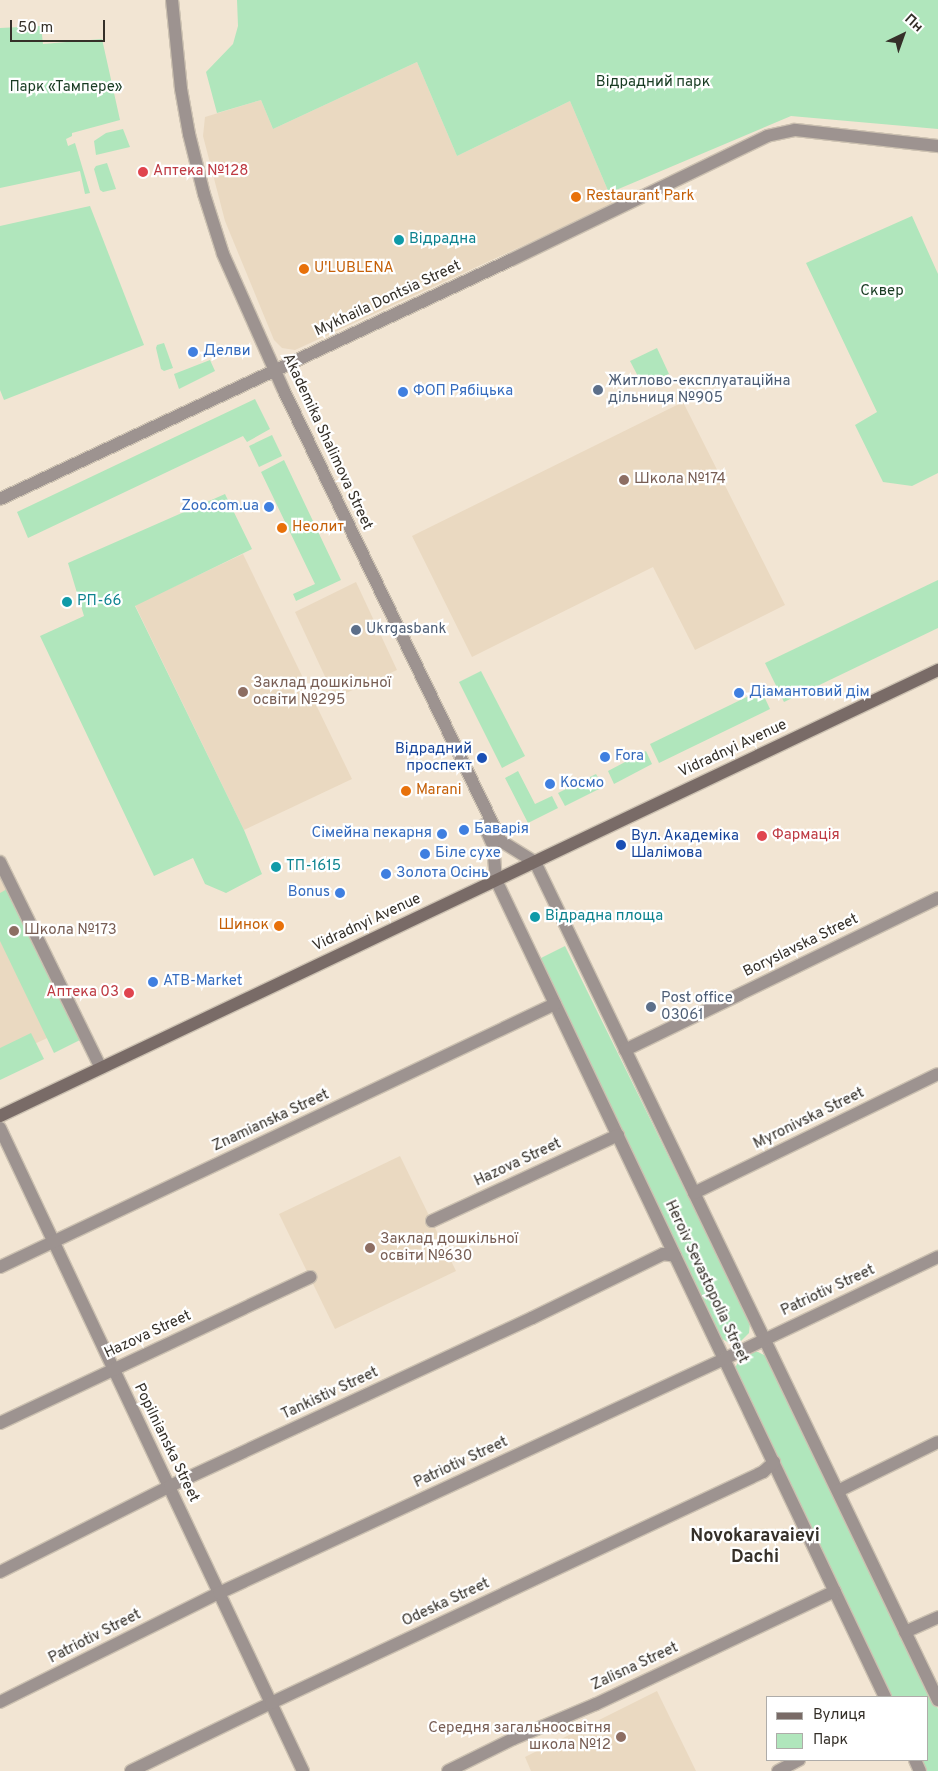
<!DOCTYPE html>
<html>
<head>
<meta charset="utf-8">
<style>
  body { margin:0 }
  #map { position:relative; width:938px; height:1771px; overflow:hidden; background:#f2e5d3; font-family:Overpass,sans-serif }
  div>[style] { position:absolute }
  .built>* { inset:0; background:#ead9c1 }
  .green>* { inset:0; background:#b0e6bc }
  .roads { filter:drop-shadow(1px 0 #ccc1b1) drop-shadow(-1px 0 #ccc1b1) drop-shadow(0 1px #ccc1b1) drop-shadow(0 -1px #ccc1b1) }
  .minor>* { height:12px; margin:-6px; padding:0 6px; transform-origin:6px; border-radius:6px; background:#9d9390 }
  .tertiary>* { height:12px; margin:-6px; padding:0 6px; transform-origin:6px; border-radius:6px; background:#9d9390 }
  .secondary>* { height:12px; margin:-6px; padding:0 6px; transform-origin:6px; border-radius:6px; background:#796b67 }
  .dots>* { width:14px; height:14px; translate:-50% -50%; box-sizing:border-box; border:2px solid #fff; border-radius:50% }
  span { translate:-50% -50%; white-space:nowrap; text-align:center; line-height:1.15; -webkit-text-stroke:4.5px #fff; paint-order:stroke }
  .park-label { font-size:15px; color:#183b22 }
  .health-label { font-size:15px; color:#be3a42 }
  .left { translate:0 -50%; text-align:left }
  .right { translate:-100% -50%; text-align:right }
  .food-label { font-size:15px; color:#c56008 }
  .culture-label { font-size:15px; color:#0d838f }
  .street-label { font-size:15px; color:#353029 }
  .shop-label { font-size:15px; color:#366cbe }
  .service-label { font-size:15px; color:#4e5e75 }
  .education-label { font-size:15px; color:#785e54 }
  .transit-label { font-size:15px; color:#164399 }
  .quarter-label { font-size:18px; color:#353029; font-weight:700 }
  .legend { position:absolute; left:766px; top:1696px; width:162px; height:65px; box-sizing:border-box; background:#fff; border:1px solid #aeaca9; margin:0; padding:6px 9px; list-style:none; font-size:15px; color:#353029 }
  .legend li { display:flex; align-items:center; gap:10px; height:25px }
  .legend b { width:25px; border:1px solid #aeaca9 }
  .north { position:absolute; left:878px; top:10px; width:50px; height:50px; -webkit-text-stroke:4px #fff; paint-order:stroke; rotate:42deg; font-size:14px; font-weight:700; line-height:20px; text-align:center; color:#353029 }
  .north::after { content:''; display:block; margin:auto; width:18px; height:22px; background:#353029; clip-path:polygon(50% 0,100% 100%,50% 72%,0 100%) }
  .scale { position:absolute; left:10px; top:20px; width:95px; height:22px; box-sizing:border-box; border:2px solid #353029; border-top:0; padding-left:6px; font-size:15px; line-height:18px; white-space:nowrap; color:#353029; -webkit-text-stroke:4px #fff; paint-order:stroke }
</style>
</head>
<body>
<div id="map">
  <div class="built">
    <div style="clip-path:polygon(417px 62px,457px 156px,570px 101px,609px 193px,612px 205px,295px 350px,282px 348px,274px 340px,225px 221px,203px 136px,205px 117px,261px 100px,273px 129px)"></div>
    <div style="clip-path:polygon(683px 402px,785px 605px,695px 650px,653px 567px,472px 657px,412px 536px)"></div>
    <div style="clip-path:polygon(243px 554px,352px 779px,244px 830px,135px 605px)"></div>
    <div style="clip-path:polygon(356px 582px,397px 670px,335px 698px,295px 612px)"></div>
    <div style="clip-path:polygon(0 875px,73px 1026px,0 1060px)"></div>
    <div style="clip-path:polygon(400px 1156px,456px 1271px,335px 1329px,279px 1214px)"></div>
    <div style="clip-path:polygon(657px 1691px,696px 1771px,531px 1771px,525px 1757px)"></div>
  </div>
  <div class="green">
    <div style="clip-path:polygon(237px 0,938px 0,938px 129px,791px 116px,609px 193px,570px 101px,457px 156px,417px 62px,273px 129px,261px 100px,217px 113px,206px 72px,233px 44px,238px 26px)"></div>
    <div style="clip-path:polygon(41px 26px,43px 44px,102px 39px,120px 120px,72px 133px,72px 136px,66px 139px,68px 146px,75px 143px,90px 193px,85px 194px,80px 171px,0 188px,0 28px)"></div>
    <div style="clip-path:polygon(123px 129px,130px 147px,96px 155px,94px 141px,106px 133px)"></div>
    <div style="clip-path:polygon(107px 163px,116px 189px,103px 192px,100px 190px,94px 169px,96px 166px)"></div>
    <div style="clip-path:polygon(90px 206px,144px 345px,4px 400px,0 390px,0 226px)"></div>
    <div style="clip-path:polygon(912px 216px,938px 274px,938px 473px,912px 486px,883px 482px,855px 425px,877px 412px,806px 263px)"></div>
    <div style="clip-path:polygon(164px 343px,173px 368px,164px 371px,161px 369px,156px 348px,157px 345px)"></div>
    <div style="clip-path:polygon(657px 348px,669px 374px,643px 386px,630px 361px)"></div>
    <div style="clip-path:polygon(210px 360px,215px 371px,179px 389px,174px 374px)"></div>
    <div style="clip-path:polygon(255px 399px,270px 429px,247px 442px,243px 436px,28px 538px,17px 512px)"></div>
    <div style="clip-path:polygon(272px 435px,282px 456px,259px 467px,249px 446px)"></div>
    <div style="clip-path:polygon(284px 460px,341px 580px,296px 601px,293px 594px,315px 584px,261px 472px)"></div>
    <div style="clip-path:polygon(225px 494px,252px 549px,135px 606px,244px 830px,262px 874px,226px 893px,205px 884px,193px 858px,154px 876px,40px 636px,84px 616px,68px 563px)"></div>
    <div style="clip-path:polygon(938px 580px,938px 628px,784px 702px,765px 663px)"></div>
    <div style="clip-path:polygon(481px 671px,525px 756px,502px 768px,459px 682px)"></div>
    <div style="clip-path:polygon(761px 690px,770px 709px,659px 763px,650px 744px)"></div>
    <div style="clip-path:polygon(646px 751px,652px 764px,614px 784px,608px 771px)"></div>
    <div style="clip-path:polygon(518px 771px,535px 804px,552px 796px,558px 808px,528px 823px,505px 778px)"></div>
    <div style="clip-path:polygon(596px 774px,603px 787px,565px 806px,558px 793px)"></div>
    <div style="clip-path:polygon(9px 888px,82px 1039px,54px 1053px,0 941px,0 893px)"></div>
    <div style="clip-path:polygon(565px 946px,750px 1322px,749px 1333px,740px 1342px,729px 1343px,719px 1337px,537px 960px)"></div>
    <div style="clip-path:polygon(31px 1033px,44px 1059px,0 1080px,0 1048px)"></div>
    <div style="clip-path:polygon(752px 1351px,758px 1352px,768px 1357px,873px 1571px,938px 1709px,938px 1771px,927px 1771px,922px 1760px,927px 1760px,927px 1697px,892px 1697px,736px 1372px,736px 1366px,742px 1356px)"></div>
  </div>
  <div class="roads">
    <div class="minor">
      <div style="left:0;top:499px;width:564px;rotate:-25.07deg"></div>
      <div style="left:511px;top:260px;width:284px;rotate:-25.8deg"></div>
      <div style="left:767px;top:136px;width:29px;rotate:-12deg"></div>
      <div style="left:795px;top:130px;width:144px;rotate:6.4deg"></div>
      <div style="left:0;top:862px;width:229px;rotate:63.9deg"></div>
      <div style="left:535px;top:862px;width:930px;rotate:64.32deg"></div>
      <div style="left:496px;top:880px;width:905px;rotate:64.54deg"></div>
      <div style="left:625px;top:1050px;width:348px;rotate:-25.9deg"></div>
      <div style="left:0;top:1128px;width:711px;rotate:64.77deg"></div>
      <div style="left:694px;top:1193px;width:271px;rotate:-26deg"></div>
      <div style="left:432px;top:1221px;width:205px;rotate:-24.8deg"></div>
      <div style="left:0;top:1267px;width:614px;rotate:-25.36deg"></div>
      <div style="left:0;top:1423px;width:343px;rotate:-25.2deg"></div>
      <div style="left:838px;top:1491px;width:111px;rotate:-26.1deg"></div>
      <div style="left:0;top:1572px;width:191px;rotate:-26.8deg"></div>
      <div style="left:170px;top:1486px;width:399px;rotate:-24.9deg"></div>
      <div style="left:532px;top:1318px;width:146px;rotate:-26deg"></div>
      <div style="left:663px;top:1254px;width:12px;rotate:9deg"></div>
      <div style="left:905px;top:1632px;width:36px;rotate:-24deg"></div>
      <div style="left:0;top:1702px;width:245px;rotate:-26.5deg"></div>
      <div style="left:219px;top:1593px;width:557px;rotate:-24.86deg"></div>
      <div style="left:724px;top:1359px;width:237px;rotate:-25.5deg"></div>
      <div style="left:915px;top:1760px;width:12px;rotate:66deg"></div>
      <div style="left:131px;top:1771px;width:156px;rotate:-25.9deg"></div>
      <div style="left:271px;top:1703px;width:544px;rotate:-25.15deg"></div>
      <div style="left:763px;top:1472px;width:15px;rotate:-42deg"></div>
      <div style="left:448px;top:1771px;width:72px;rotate:-26.2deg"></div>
      <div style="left:513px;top:1739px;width:90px;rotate:-22.9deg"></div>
      <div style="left:596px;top:1704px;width:264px;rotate:-25.3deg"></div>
      <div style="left:778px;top:1771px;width:24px;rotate:-28deg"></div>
    </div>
    <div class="tertiary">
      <div style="left:172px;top:0;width:89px;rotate:84.2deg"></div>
      <div style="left:181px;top:89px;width:46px;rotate:79.9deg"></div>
      <div style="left:189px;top:134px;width:62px;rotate:76deg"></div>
      <div style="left:204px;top:194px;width:63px;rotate:72.4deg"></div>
      <div style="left:223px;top:254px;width:148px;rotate:66deg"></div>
      <div style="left:283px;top:389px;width:502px;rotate:64.25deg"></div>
      <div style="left:501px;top:841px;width:40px;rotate:32deg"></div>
      <div style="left:484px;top:825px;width:22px;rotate:66deg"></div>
      <div style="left:493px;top:845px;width:35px;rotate:85deg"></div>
    </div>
    <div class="secondary">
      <div style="left:0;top:1116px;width:1039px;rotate:-25.43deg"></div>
    </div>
  </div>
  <div class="dots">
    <div style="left:143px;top:172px;background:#e0444e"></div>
    <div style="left:576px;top:197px;background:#e8710a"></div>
    <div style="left:399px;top:240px;background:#0f9aa8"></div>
    <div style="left:304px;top:269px;background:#e8710a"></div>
    <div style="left:193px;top:352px;background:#3f7fe0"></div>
    <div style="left:598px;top:390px;background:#5c6f8a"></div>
    <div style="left:403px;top:392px;background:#3f7fe0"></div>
    <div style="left:624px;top:480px;background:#8d6e63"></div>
    <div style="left:269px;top:507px;background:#3f7fe0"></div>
    <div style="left:282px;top:528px;background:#e8710a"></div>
    <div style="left:67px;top:602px;background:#0f9aa8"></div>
    <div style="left:356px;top:630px;background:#5c6f8a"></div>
    <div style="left:243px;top:692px;background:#8d6e63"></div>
    <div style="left:739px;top:693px;background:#3f7fe0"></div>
    <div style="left:605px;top:757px;background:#3f7fe0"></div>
    <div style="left:482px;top:758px;background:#1a4fb4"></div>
    <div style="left:550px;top:784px;background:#3f7fe0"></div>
    <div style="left:406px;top:791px;background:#e8710a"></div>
    <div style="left:464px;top:830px;background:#3f7fe0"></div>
    <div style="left:442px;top:834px;background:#3f7fe0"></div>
    <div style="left:762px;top:836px;background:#e0444e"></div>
    <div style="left:621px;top:845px;background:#1a4fb4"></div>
    <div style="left:425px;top:854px;background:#3f7fe0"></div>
    <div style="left:276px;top:867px;background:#0f9aa8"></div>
    <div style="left:386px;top:874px;background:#3f7fe0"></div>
    <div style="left:340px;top:893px;background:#3f7fe0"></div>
    <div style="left:535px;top:917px;background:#0f9aa8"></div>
    <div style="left:279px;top:926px;background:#e8710a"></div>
    <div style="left:14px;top:931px;background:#8d6e63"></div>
    <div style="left:153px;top:982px;background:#3f7fe0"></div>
    <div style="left:129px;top:993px;background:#e0444e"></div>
    <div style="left:651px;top:1007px;background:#5c6f8a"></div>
    <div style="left:370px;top:1248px;background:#8d6e63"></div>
    <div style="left:621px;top:1737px;background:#8d6e63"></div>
  </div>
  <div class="park-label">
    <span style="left:653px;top:83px">Відрадний парк</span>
    <span style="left:66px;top:88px">Парк «Тампере»</span>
    <span style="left:882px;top:292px">Сквер</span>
  </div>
  <div class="health-label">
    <span class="left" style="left:153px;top:172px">Аптека №128</span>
    <span class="left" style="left:772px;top:836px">Фармація</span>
    <span class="right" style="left:119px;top:993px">Аптека 03</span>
  </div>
  <div class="food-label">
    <span class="left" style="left:586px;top:197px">Restaurant Park</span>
    <span class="left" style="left:314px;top:269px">U'LUBLENA</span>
    <span class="left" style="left:292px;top:528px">Неолит</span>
    <span class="left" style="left:416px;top:791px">Marani</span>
    <span class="right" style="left:269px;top:926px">Шинок</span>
  </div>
  <div class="culture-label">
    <span class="left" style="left:409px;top:240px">Відрадна</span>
    <span class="left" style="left:77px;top:602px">РП-66</span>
    <span class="left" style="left:286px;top:867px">ТП-1615</span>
    <span class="left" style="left:545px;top:917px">Відрадна площа</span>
  </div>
  <div class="street-label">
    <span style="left:388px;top:299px;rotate:-25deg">Mykhaila Dontsia Street</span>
    <span style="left:327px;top:442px;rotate:65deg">Akademika Shalimova Street</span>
    <span style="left:733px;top:749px;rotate:-25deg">Vidradnyi Avenue</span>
    <span style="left:367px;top:923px;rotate:-25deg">Vidradnyi Avenue</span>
    <span style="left:801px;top:946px;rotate:-26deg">Boryslavska Street</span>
    <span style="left:809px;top:1119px;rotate:-26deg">Myronivska Street</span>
    <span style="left:271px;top:1121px;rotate:-25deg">Znamianska Street</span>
    <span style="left:518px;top:1163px;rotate:-25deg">Hazova Street</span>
    <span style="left:706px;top:1282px;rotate:65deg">Heroiv Sevastopolia Street</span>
    <span style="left:828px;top:1291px;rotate:-25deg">Patriotiv Street</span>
    <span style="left:148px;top:1335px;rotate:-25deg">Hazova Street</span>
    <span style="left:330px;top:1394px;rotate:-25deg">Tankistiv Street</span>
    <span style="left:166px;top:1443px;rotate:64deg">Popilnianska Street</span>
    <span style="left:461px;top:1463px;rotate:-25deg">Patriotiv Street</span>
    <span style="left:446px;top:1603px;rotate:-25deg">Odeska Street</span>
    <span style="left:95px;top:1637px;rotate:-27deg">Patriotiv Street</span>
    <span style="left:635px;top:1667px;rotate:-25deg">Zalisna Street</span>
  </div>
  <div class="shop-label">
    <span class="left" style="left:203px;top:352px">Делви</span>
    <span class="left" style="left:413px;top:392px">ФОП Рябіцька</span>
    <span class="right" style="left:259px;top:507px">Zoo.com.ua</span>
    <span class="left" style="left:749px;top:693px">Діамантовий дім</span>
    <span class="left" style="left:615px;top:757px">Fora</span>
    <span class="left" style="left:560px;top:784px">Космо</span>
    <span class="left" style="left:474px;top:830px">Баварія</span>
    <span class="right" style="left:432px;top:834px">Сімейна пекарня</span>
    <span class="left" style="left:435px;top:854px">Біле сухе</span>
    <span class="left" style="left:396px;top:874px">Золота Осінь</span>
    <span class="right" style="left:330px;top:893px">Bonus</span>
    <span class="left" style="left:163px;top:982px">ATB-Market</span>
  </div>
  <div class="service-label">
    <span class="left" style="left:608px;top:390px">Житлово-експлуатаційна<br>дільниця №905</span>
    <span class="left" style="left:366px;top:630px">Ukrgasbank</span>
    <span class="left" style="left:661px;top:1007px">Post office<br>03061</span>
  </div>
  <div class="education-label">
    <span class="left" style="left:634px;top:480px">Школа №174</span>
    <span class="left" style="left:253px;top:692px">Заклад дошкільної<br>освіти №295</span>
    <span class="left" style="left:24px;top:931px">Школа №173</span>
    <span class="left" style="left:380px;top:1248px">Заклад дошкільної<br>освіти №630</span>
    <span class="right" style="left:611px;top:1737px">Середня загальноосвітня<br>школа №12</span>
  </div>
  <div class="transit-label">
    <span class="right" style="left:472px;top:758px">Відрадний<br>проспект</span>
    <span class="left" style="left:631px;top:845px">Вул. Академіка<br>Шалімова</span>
  </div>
  <div class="quarter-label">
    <span style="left:755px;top:1548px">Novokaravaievi<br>Dachi</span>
  </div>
  <ul class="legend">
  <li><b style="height:6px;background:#796b67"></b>Вулиця</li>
  <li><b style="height:14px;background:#b0e6bc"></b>Парк</li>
  </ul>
  <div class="north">Пн</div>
  <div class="scale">50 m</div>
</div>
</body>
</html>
